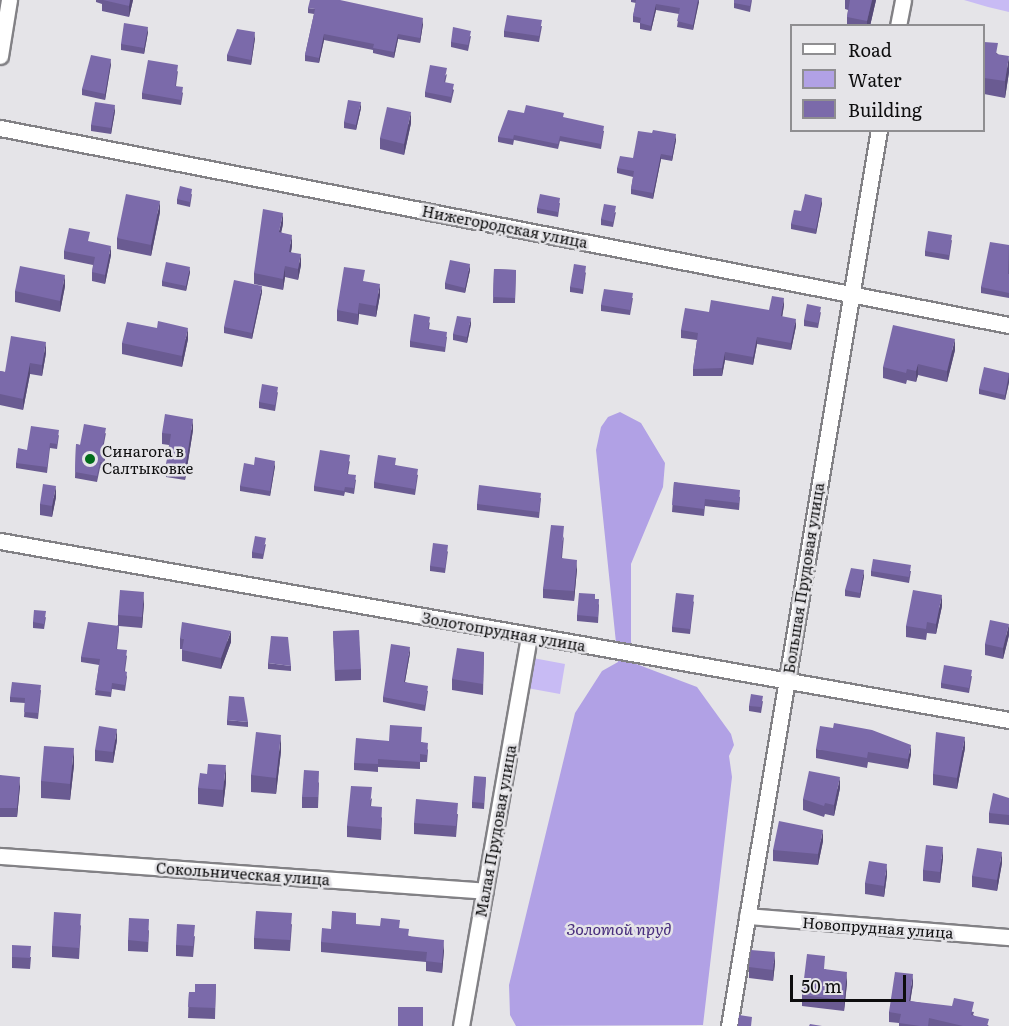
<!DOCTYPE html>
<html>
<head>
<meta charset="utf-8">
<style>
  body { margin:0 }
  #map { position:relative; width:1009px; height:1026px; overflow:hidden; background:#e5e4e8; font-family:Literata,serif }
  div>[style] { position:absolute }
  .green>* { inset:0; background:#c8bbf4 }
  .water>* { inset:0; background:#b1a1e5 }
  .roads { filter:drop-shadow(2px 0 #828185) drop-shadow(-2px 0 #828185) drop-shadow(0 2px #828185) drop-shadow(0 -2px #828185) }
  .minor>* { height:15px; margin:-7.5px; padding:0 7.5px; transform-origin:7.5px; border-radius:7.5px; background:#fff }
  .wall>* { inset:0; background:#6a5b92 }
  .shaded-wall>* { inset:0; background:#564a77 }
  .building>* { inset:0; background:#7b6aaa }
  .dots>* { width:16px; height:16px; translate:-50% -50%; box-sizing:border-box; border:3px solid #e5e4e8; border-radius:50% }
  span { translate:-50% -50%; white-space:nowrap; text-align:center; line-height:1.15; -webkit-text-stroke:5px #e5e4e8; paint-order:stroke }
  .street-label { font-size:15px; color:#0d0d0e }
  .poi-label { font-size:15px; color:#0d0d0e }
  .left { translate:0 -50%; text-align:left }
  .water-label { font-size:16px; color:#472c7c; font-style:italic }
  .legend { position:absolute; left:790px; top:24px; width:195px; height:108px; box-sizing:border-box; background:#e5e4e8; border:2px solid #8f8e91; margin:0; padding:8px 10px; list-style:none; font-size:18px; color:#0d0d0e }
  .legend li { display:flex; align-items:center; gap:12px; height:30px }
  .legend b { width:30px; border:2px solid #8f8e91 }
  .scale { position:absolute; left:790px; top:975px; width:116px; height:27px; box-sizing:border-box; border:3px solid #0d0d0e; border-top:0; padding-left:8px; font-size:18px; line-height:21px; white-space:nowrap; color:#0d0d0e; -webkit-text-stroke:4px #e5e4e8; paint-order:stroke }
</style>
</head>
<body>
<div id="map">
  <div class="green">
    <div style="clip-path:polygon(964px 0,1009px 0,1009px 12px,988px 7px)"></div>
    <div style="clip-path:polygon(533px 658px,565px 664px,560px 694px,527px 688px)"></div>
  </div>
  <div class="water">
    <div style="clip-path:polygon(620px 412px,641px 423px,665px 463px,663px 487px,631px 564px,631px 662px,697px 687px,731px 734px,734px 745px,729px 756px,732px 777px,703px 1025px,516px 1026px,510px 1015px,509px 985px,575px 713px,602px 671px,618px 662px,596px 450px,601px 427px,608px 417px)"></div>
  </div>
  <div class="roads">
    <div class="minor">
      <div style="left:898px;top:26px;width:26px;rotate:-79deg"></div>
      <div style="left:0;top:56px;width:57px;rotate:-80.9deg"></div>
      <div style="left:0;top:128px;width:1028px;rotate:11.05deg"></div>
      <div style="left:0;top:541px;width:1025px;rotate:10.06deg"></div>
      <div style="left:0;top:856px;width:486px;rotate:4.1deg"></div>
      <div style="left:747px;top:916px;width:263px;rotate:4.6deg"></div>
      <div style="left:461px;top:1026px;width:397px;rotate:-80.1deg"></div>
      <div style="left:729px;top:1026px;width:908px;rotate:-80.5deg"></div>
    </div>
  </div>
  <div class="wall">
    <div style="clip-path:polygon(96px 0,133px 0,129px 17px,102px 11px,102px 4px,96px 2px)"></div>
    <div style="clip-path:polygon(631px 0,699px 0,693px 30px,677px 27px,679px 14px,656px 10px,651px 31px,640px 29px,640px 23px,633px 22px,633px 16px,636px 3px,631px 2px)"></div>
    <div style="clip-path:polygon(752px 0,750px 12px,734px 8px,734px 3px)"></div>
    <div style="clip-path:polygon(845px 0,876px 0,870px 26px,847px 26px,847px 17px,848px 10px,845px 9px)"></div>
    <div style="clip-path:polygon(308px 8px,423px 24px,420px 43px,398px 39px,394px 58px,373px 53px,373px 50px,324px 40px,319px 63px,305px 61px,305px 55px,314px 14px,308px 13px)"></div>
    <div style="clip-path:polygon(542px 26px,539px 42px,504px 37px,504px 31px)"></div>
    <div style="clip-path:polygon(148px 32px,144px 54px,121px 50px,121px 44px)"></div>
    <div style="clip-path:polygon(471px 36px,468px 51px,451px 47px,451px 42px)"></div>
    <div style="clip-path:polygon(255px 38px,251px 65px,227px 61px,227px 55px)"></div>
    <div style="clip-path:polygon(984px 44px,998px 54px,1009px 72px,1005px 98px,984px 94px)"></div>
    <div style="clip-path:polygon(111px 64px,105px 100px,82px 95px,82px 89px)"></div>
    <div style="clip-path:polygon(178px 71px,176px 86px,183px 93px,181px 105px,142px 99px,142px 93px)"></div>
    <div style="clip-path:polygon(447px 74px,445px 83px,454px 90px,451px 103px,425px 97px,425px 92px)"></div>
    <div style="clip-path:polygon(361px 108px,356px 130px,344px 128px,344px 122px)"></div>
    <div style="clip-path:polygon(115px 111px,111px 134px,91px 131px,91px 125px)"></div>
    <div style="clip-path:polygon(524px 113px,564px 118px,604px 131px,601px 149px,560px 141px,558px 149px,514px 140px,513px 145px,498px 142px,498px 137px)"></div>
    <div style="clip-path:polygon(411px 123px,404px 155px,380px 149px,380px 138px)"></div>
    <div style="clip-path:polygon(676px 140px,672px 161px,661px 159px,653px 199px,631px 194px,631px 189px,633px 177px,617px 173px,617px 168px,633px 158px)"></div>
    <div style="clip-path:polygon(192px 194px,190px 207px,177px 204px,177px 199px)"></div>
    <div style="clip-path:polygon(560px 203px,558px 217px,537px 213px,537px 208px)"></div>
    <div style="clip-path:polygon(822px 203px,816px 234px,791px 229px,791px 224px,801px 211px)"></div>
    <div style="clip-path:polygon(160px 212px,151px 256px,117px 249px,117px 238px)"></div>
    <div style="clip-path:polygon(616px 212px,613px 227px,601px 225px,601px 219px)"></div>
    <div style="clip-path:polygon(283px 224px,281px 232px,292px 246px,291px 252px,301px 265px,298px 280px,285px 277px,283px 290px,254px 284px,254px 273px)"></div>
    <div style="clip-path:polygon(952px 240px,949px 260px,925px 256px,925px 251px)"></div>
    <div style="clip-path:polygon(90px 242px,111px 255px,105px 284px,92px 281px,92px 272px,93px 265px,64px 259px,64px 251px)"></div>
    <div style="clip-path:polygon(1009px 245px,1009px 298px,981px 293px,981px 287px)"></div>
    <div style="clip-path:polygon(494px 269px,516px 270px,515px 303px,493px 303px)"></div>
    <div style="clip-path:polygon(470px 270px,465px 293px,445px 289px,445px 283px)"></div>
    <div style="clip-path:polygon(190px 272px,186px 291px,162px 286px,162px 281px)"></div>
    <div style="clip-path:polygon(586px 272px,583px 294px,570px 292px,570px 287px)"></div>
    <div style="clip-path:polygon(364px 282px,380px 295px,376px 317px,359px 314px,358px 325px,337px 321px,337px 310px)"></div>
    <div style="clip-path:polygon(65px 286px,60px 312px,15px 302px,15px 291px)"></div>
    <div style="clip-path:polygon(262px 292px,252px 339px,224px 333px,224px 327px)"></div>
    <div style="clip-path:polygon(633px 298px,630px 315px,601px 311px,601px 305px)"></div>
    <div style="clip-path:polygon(784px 305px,782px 317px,796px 326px,791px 350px,757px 344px,753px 365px,725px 360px,722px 376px,693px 376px,693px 369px,697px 340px,681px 338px,681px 330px,709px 312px,769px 310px)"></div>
    <div style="clip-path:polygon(821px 312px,818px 328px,804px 326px,804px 320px)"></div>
    <div style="clip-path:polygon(430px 322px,429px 329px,447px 337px,445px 352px,410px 347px,410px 341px)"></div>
    <div style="clip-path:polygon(471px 324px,467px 343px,453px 340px,453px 334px)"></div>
    <div style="clip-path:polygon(188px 339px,182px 367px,122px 354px,122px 343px)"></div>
    <div style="clip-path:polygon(955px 350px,947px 382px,918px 375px,916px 382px,907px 380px,906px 384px,883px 378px,883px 367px)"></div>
    <div style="clip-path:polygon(46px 353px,42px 376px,30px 374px,23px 410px,0 405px,0 371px,5px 372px)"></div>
    <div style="clip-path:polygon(1009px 373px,1009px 382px,1005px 400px,979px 394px,979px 389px)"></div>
    <div style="clip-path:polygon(278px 392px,275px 411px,259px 408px,259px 402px)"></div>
    <div style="clip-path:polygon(193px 430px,185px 480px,166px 477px,166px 466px,169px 445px,162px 444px,162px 433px)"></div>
    <div style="clip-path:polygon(106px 433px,103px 449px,106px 455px,103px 468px,100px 468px,97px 482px,75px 478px,76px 444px,80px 445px)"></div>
    <div style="clip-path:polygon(59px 435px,57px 449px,50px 448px,47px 473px,16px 468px,16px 463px,27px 450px)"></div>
    <div style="clip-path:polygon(350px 461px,348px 474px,356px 480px,354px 494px,345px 492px,344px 496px,314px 491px,314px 486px)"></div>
    <div style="clip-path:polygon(254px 465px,275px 466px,270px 496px,240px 491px,240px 486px)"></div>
    <div style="clip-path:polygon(395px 465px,418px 475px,415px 495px,374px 488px,374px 482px)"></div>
    <div style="clip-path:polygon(674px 482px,740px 497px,739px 510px,705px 506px,704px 516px,672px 512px)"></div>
    <div style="clip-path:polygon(56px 497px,52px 517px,40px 515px,40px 504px)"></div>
    <div style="clip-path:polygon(541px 498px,539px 518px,477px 510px,477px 504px)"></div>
    <div style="clip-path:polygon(564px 536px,562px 558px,577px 569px,574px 601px,543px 598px,543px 589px)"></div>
    <div style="clip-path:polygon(266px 544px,263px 559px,252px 558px,252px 552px)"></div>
    <div style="clip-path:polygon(448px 551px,445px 573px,430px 571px,430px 566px)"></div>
    <div style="clip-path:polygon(871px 571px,911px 571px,909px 583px,871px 576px)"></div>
    <div style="clip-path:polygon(864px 576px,860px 598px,845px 596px,845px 590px)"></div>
    <div style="clip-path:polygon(595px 599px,599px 605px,598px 623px,577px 621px,577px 615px)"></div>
    <div style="clip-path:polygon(694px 601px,690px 634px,672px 632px,672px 627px)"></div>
    <div style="clip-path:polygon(144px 603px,142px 628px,119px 626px,119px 631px,117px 649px,127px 656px,125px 671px,127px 677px,125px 691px,112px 689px,111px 697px,95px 695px,99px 665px,81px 662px,81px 657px,118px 625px,118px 615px)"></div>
    <div style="clip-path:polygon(942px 606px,936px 634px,927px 633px,926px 640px,906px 637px,906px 626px)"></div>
    <div style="clip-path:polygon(46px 617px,44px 629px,33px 628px,33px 622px)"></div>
    <div style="clip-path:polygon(333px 631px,361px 669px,361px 680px,335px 681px)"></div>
    <div style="clip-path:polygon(1009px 635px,1003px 659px,985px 655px,985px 644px)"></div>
    <div style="clip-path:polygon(180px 638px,231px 642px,221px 669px,182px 661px,182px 649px,180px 649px)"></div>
    <div style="clip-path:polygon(484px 652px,483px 695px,452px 690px,452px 679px)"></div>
    <div style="clip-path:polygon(410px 653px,405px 682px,428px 691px,425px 711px,383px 702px,383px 697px)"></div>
    <div style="clip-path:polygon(268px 663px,291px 666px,291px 671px,268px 669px)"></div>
    <div style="clip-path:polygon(972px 676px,969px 693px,941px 688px,941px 683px)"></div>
    <div style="clip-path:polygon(41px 690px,38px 719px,24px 717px,25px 703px,10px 702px,10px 697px)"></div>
    <div style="clip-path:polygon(763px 701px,761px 713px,749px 711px,749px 706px)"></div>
    <div style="clip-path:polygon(227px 720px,248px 722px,248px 727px,227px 725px)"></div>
    <div style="clip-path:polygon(117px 740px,113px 763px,95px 761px,95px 750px)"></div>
    <div style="clip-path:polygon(422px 742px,428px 750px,427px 762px,420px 762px,420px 769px,378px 767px,378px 772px,354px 770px,354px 763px)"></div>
    <div style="clip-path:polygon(965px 748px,957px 789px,933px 785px,933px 774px)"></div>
    <div style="clip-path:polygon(816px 749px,911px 754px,908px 769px,868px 762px,867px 768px,816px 758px)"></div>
    <div style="clip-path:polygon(281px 751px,276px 794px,251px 792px,251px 775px)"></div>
    <div style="clip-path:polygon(74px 765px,70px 800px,41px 798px,41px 781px)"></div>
    <div style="clip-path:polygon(207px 774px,226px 782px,223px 807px,198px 804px,198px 788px)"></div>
    <div style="clip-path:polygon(0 775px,20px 786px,17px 817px,0 817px)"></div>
    <div style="clip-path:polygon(486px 777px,484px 809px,472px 808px,472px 802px)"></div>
    <div style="clip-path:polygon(319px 782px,318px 808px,302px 808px,302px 797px)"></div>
    <div style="clip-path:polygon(840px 788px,834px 816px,825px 814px,824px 817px,803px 810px,803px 799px)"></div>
    <div style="clip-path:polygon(372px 798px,371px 806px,382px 818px,381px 840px,347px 837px,347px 826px)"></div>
    <div style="clip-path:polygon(1009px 798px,1009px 825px,989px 823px,989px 813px)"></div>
    <div style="clip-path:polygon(458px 814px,456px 837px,414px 834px,414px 823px)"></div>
    <div style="clip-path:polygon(823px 841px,818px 865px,773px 861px,773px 850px)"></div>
    <div style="clip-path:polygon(943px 858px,940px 883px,923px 881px,923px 870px)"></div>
    <div style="clip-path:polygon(1002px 863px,997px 891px,972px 887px,972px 876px)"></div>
    <div style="clip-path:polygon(887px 875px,884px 897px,865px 894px,865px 883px)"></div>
    <div style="clip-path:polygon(292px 924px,290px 951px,254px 949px,254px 938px)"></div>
    <div style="clip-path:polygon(81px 925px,79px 959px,52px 957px,52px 946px)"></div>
    <div style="clip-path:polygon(331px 929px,400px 929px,409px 936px,444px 950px,442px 973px,426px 971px,426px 962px,321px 952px,321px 942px)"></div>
    <div style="clip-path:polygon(149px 930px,148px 952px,128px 951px,128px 940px)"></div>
    <div style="clip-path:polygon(195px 936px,193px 957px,176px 956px,176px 945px)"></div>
    <div style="clip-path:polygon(12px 957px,31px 957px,30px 969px,12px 968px)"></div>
    <div style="clip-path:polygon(775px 963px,773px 981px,749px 978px,749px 967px)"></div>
    <div style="clip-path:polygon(825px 969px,847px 983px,844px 1011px,802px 1006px,802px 995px)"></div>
    <div style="clip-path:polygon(216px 984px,215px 1019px,188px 1018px,189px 992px,195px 992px)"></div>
    <div style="clip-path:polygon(913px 984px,910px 1001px,974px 1012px,973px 1015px,989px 1026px,899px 1026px,899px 1023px,889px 1022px,889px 1012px)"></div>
  </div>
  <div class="shaded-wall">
    <div style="clip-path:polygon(130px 0,133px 0,129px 17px,129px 6px)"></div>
    <div style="clip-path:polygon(698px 0,699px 2px,693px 30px,693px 25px)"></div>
    <div style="clip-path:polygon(872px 0,876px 0,870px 26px,867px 26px,867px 21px)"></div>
    <div style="clip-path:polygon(656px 4px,656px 10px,651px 31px,651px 26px)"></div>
    <div style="clip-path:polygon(423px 18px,423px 24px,420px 43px,420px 38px)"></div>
    <div style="clip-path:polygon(148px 27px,148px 32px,144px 54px,144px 48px)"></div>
    <div style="clip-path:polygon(255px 32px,255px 38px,251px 65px,251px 60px)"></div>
    <div style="clip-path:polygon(324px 34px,324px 40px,319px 63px,319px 58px)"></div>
    <div style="clip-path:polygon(398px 34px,398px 39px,394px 58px,394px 52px)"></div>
    <div style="clip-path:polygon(1009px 56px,1009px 72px,1005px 98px,1005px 81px)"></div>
    <div style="clip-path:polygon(111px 59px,111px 64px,105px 100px,105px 94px)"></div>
    <div style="clip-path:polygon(361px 102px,361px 108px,356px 130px,356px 125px)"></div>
    <div style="clip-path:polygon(115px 105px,115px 111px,111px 134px,111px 128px)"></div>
    <div style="clip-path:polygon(411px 112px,411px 123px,404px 155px,404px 144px)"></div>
    <div style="clip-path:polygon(676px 134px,676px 140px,672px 161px,672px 156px)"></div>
    <div style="clip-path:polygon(661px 154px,661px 159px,653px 199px,653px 193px)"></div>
    <div style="clip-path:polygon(822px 198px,822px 203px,816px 234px,816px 229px)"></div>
    <div style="clip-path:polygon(160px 201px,160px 212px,151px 256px,151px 245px)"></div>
    <div style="clip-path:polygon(283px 213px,283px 224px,279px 243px,279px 232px)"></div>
    <div style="clip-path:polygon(292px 235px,292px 246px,289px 263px,289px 252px)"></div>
    <div style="clip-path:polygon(111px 246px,111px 255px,105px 284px,105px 275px)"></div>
    <div style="clip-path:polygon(301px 254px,301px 265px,298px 280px,298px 269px)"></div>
    <div style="clip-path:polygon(470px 264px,470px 270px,465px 293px,465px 288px)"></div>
    <div style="clip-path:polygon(285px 266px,285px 277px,283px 290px,283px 279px)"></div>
    <div style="clip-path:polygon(190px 267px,190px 272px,186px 291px,186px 286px)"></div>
    <div style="clip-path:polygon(65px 275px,65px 286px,60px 312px,60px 301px)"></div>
    <div style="clip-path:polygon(380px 284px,380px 295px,376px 317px,376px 306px)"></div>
    <div style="clip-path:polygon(262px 286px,262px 292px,252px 339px,252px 333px)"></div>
    <div style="clip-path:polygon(784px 298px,784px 305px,781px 324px,781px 316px)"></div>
    <div style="clip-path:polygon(359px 303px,359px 314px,358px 325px,358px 314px)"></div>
    <div style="clip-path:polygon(471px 318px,471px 324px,467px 343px,467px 337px)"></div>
    <div style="clip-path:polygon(796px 319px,796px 326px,791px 350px,791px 343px)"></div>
    <div style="clip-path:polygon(188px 328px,188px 339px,182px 367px,182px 356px)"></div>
    <div style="clip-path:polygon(757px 337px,757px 344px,753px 365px,753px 357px)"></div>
    <div style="clip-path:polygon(955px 339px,955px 350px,947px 382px,947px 371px)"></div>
    <div style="clip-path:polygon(46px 342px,46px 353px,42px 376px,42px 365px)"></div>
    <div style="clip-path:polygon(725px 352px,725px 360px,722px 376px,722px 368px)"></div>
    <div style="clip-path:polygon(30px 363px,30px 374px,23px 410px,23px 399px)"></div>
    <div style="clip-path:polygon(918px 364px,918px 375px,916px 382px,916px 371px)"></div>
    <div style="clip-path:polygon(1009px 377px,1009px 382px,1005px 400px,1005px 395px)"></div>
    <div style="clip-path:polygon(193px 419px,193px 430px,185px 480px,185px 469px)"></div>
    <div style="clip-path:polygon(275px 461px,275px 466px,270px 496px,270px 491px)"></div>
    <div style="clip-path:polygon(56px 486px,56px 497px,52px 517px,52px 506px)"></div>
    <div style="clip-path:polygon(577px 560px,577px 569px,574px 601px,574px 591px)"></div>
    <div style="clip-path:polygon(864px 570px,864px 576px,860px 598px,860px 593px)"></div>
    <div style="clip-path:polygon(144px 592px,144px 603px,142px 628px,142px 617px)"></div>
    <div style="clip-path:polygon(942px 595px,942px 606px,936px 634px,936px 624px)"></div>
    <div style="clip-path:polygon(1009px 624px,1009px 635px,1003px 659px,1003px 648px)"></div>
    <div style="clip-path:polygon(231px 631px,231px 642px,221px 669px,221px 658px)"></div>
    <div style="clip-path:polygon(410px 647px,410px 653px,404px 687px,404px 682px)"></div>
    <div style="clip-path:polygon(117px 729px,117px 740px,113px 763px,113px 752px)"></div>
    <div style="clip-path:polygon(281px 735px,281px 751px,276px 794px,276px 778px)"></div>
    <div style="clip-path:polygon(965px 737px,965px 748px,957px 789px,957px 778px)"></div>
    <div style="clip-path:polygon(911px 745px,911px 754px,908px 769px,908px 759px)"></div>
    <div style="clip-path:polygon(74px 748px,74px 765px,70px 800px,70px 784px)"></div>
    <div style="clip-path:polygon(226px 765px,226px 782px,223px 807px,223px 790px)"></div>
    <div style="clip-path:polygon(20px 777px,20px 786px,17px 817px,17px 808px)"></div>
    <div style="clip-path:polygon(840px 777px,840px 788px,834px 816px,834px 805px)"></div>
    <div style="clip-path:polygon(823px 830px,823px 841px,818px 865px,818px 854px)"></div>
    <div style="clip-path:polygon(943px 847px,943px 858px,940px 883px,940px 872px)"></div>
    <div style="clip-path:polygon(1002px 852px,1002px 863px,997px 891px,997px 880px)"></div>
    <div style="clip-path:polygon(887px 864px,887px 875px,884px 897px,884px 886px)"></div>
    <div style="clip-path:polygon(444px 940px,444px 950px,442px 973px,442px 963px)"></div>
    <div style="clip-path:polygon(775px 952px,775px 963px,773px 981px,773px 970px)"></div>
    <div style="clip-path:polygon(847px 972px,847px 983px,844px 1011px,844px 1000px)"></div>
    <div style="clip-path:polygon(913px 974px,913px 984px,909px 1010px,909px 1001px)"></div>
  </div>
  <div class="building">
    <div style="clip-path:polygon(103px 0,130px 0,129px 6px)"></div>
    <div style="clip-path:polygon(310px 0,340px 0,423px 18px,420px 38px,398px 34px,394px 52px,373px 48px,374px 44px,324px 34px,319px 58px,305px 55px,315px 9px,308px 8px)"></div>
    <div style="clip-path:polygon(636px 0,698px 0,693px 25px,677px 21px,680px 8px,656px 4px,651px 26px,640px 23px,641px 18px,633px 16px)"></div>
    <div style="clip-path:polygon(734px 0,751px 0,750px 6px,734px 3px)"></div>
    <div style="clip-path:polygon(850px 0,872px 0,867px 21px,847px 17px)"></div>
    <div style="clip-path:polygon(507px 15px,542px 20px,539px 36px,504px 31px)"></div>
    <div style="clip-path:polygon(124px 23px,148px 27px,144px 48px,121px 44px)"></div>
    <div style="clip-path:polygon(453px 27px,471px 31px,468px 45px,451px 42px)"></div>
    <div style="clip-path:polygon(237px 29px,255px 32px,251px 60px,227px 55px)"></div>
    <div style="clip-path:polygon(984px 42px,998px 43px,996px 54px,1009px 56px,1005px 81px,984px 78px)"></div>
    <div style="clip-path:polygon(91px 55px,111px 59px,105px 94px,82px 89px)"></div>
    <div style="clip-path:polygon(148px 60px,178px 65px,175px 86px,183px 87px,181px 100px,142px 93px)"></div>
    <div style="clip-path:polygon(430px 65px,447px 68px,444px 82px,454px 84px,451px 97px,425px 92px)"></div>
    <div style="clip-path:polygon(348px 100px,361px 102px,356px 125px,344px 122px)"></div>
    <div style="clip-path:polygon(95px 102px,115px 105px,111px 128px,91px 125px)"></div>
    <div style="clip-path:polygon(526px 105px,564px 113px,563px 117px,604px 126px,601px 144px,560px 136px,558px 144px,514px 135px,513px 139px,498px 137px,508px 110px,524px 113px)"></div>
    <div style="clip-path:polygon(387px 107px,411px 112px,404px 144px,380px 138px)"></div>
    <div style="clip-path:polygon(653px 130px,676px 134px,672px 156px,661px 154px,653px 193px,631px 189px,634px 171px,617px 168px,620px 156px,633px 158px,638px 131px,652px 133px)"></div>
    <div style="clip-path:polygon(180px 186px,192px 189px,190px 202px,177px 199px)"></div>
    <div style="clip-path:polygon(126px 194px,160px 201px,151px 245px,117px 238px)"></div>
    <div style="clip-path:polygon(540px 194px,560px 198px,558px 212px,537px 208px)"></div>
    <div style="clip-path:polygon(805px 194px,822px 198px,816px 229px,791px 224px,794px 210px,801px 211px)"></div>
    <div style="clip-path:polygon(604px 204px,616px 206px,613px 222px,601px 219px)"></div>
    <div style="clip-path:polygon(263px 209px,283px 213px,279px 232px,292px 235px,289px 252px,301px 254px,298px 269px,285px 266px,283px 279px,254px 273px)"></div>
    <div style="clip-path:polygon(69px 228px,90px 232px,88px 241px,111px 246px,105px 275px,92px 272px,95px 257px,64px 251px)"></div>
    <div style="clip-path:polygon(928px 231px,952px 235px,949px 255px,925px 251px)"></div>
    <div style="clip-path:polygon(990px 242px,1009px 245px,1008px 274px,1009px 274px,1009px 293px,981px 287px)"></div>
    <div style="clip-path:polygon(450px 260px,470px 264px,465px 288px,445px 283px)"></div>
    <div style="clip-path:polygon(166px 262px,190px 267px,186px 286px,162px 281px)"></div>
    <div style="clip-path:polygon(574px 264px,586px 266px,583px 289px,570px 287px)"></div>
    <div style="clip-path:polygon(20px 266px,65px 275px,60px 301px,15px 291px)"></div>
    <div style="clip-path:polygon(344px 267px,365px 270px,363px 281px,380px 284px,376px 306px,359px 303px,358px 314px,337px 310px)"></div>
    <div style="clip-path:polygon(494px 269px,516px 270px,515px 298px,493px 297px)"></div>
    <div style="clip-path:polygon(234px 280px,262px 286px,252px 333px,224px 327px)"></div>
    <div style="clip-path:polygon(604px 289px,633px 293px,630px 310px,601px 305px)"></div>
    <div style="clip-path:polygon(772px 296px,784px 298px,781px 316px,796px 319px,791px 343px,757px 337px,753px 357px,725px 352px,722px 368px,693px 369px,698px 333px,681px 330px,685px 308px,709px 312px,711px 300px,769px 310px)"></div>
    <div style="clip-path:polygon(807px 304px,821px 307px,818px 323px,804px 320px)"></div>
    <div style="clip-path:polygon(414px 314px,430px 317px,428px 329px,447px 332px,445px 347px,410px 341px)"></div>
    <div style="clip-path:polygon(457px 316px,471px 318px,467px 337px,453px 334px)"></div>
    <div style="clip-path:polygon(158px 321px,188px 328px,182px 356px,122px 343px,127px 322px,157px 328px)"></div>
    <div style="clip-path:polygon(893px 325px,955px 339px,947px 371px,918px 364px,916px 371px,907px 369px,906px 373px,883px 367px)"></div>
    <div style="clip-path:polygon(11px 336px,46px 342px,42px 365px,30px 363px,23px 399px,0 394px,0 371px,5px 372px)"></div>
    <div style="clip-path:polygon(984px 367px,1009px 373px,1005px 395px,979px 389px)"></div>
    <div style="clip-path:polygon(262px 384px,278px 387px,275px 405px,259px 402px)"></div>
    <div style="clip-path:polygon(165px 414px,193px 419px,185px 469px,166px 466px,171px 434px,162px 433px)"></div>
    <div style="clip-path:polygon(84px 424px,106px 428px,102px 449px,106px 450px,103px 462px,100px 462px,97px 476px,75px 472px,76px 444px,80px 445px)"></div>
    <div style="clip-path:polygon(31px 426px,59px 430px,57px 444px,50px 443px,47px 467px,16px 463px,18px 448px,27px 450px)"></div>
    <div style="clip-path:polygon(320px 450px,350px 455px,347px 474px,356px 475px,354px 488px,345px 487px,344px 491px,314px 486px)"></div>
    <div style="clip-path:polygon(378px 455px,396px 458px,395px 465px,418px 469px,415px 489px,374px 482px)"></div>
    <div style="clip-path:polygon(255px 457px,275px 461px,270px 491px,240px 486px,244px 463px,254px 465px)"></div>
    <div style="clip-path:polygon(674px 482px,740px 490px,739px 503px,705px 499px,704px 509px,672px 505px)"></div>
    <div style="clip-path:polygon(43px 484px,56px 486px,52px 506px,40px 504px)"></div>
    <div style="clip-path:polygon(479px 485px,541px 493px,539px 512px,477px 504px)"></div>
    <div style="clip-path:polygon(551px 525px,564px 526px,561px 558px,577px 560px,574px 591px,543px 589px)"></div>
    <div style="clip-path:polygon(255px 536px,266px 538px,263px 554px,252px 552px)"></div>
    <div style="clip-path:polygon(433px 543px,448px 545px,445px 568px,430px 566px)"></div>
    <div style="clip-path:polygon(873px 559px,911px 565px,909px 577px,871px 571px)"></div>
    <div style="clip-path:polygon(851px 568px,864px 570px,860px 593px,845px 590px)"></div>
    <div style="clip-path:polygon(120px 590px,144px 592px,142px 617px,118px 615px)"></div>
    <div style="clip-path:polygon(913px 590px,942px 595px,936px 624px,927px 622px,926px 629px,906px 626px)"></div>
    <div style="clip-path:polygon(579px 593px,595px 594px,595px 599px,599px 599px,598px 617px,577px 615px)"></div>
    <div style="clip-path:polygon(676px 593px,694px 595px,690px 629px,672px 627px)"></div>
    <div style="clip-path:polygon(34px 610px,46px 611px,44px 624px,33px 622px)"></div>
    <div style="clip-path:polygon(990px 620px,1009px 624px,1003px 648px,985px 644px)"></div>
    <div style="clip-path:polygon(88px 622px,119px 626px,116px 649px,127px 650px,124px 671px,127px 672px,125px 685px,112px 683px,111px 692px,95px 690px,100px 659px,81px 657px)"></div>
    <div style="clip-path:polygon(182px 622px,231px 631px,221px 658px,182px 650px,184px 639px,180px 638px)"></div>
    <div style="clip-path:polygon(359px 630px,361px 669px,335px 670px,333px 631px)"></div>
    <div style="clip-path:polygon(271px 636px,288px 637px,291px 666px,268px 663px)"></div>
    <div style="clip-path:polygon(391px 644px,410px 647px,404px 682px,428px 686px,425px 705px,383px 697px)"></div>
    <div style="clip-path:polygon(457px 648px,484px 652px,483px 684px,452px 679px)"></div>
    <div style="clip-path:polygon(944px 665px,972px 670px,969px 688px,941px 683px)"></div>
    <div style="clip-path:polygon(12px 682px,41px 685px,38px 713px,24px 712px,25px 698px,10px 697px)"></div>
    <div style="clip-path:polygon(751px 694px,763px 696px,761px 707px,749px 706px)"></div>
    <div style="clip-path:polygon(229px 696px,244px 697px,248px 722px,227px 720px)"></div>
    <div style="clip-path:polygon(834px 723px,872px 730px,911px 745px,908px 759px,868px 752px,867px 758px,816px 749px,820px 726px,833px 728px)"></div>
    <div style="clip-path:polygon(390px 725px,422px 727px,421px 742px,428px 743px,427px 755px,420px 754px,420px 762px,378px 759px,378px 764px,354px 763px,356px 738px,389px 741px)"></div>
    <div style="clip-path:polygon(99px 726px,117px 729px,113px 752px,95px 750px)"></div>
    <div style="clip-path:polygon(256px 732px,281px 735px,276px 778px,251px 775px)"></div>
    <div style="clip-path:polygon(936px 732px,965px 737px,957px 778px,933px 774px)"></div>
    <div style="clip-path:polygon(44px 746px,74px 748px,70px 784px,41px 781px)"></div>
    <div style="clip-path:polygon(208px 764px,226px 765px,223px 790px,198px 788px,200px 773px,207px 774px)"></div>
    <div style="clip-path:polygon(304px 770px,319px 771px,318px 797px,302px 797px)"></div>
    <div style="clip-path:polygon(809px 771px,840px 777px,834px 805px,825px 803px,824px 806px,803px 799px)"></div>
    <div style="clip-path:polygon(0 775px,20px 777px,17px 808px,0 808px)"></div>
    <div style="clip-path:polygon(474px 776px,486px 777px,484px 803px,472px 802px)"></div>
    <div style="clip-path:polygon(351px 786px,372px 787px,370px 806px,382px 807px,381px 829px,347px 826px)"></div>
    <div style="clip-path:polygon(993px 793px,1009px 798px,1009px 815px,989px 813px)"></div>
    <div style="clip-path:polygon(416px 799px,458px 803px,456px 826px,414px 823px)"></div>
    <div style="clip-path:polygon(779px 821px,823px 830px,818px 854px,773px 850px)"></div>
    <div style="clip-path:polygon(926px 845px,943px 847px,940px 872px,923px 870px)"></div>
    <div style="clip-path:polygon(977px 848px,1002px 852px,997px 880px,972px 876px)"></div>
    <div style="clip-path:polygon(869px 861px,887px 864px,884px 886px,865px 883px)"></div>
    <div style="clip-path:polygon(256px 911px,292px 913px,290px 940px,254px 938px)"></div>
    <div style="clip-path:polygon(332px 911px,356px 913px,356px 924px,380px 926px,381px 918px,400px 920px,399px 928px,409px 929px,408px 936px,444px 940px,442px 963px,426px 961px,427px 952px,321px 942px,322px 928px,331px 929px)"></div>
    <div style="clip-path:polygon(54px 912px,81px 914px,79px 948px,52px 946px)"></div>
    <div style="clip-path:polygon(129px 918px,149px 919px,148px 942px,128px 940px)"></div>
    <div style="clip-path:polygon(177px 924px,195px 925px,193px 946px,176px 945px)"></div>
    <div style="clip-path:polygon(12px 945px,31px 946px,30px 958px,12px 957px)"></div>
    <div style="clip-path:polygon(751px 950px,775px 952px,773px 970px,749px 967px)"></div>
    <div style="clip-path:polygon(807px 954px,825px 956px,824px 969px,847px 972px,844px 1000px,802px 995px)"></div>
    <div style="clip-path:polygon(895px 972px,913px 974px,909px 1001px,952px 1006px,954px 998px,974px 1002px,971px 1015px,989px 1019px,987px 1026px,963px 1026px,929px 1018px,928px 1026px,920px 1026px,899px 1023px,901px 1014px,889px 1012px)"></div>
    <div style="clip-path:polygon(195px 984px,216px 984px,215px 1008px,188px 1007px,189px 992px,195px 992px)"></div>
    <div style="clip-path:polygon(398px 1007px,423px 1007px,423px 1026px,398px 1026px)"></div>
    <div style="clip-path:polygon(739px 1015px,752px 1017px,751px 1026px,738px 1026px)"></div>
    <div style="clip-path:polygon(810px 1024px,822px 1026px,809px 1026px)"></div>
  </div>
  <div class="dots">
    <div style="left:90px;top:459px;background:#026c1a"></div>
  </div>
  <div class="street-label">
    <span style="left:505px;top:226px;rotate:11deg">Нижегородская улица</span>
    <span style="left:803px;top:578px;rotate:-81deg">Большая Прудовая улица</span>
    <span style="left:504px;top:631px;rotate:10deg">Золотопрудная улица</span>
    <span style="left:495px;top:831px;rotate:-80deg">Малая Прудовая улица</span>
    <span style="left:243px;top:873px;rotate:4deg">Сокольническая улица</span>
    <span style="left:878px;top:927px;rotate:4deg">Новопрудная улица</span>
  </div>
  <div class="poi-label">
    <span class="left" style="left:102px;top:459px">Синагога в<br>Салтыковке</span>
  </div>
  <div class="water-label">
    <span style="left:619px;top:928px">Золотой пруд</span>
  </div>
  <ul class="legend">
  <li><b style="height:8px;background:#fff"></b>Road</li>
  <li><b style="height:16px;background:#b1a1e5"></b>Water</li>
  <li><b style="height:16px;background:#7b6aaa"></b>Building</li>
  </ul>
  <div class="scale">50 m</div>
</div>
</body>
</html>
